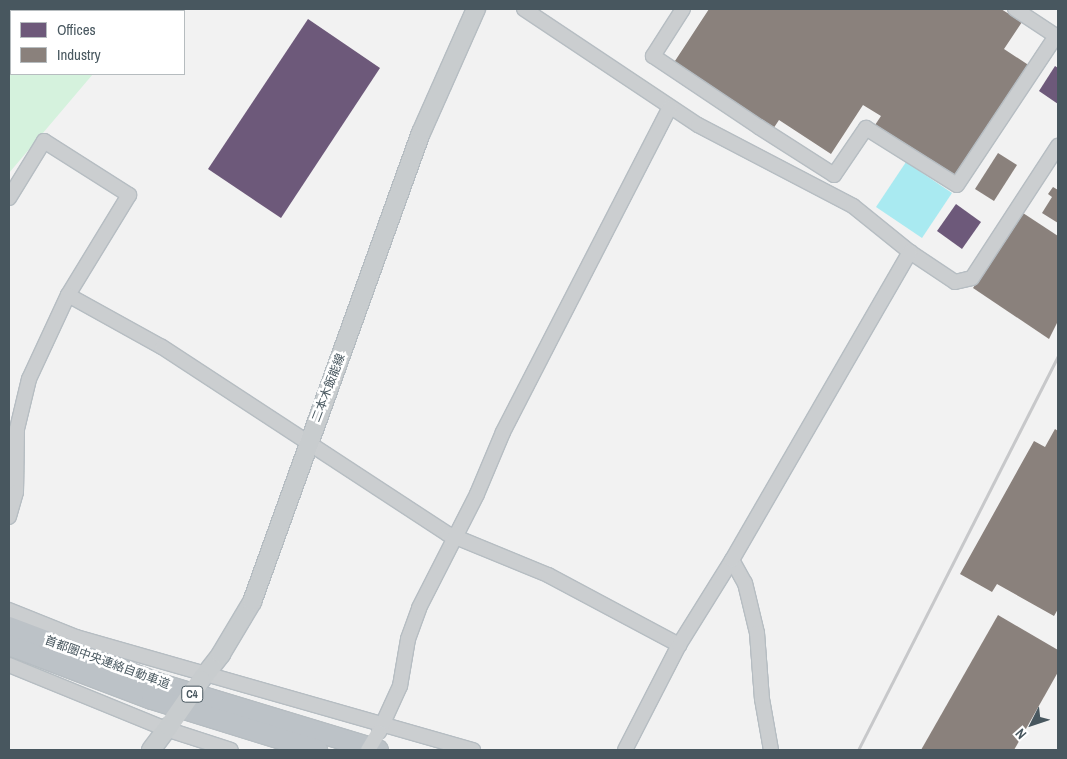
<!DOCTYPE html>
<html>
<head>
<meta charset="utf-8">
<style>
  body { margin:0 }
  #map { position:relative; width:1067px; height:759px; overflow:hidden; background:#f2f2f2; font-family:"Archivo Narrow","Noto Sans JP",sans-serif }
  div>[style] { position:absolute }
  .green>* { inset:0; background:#d5f2dd }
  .water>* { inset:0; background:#a9eaf1 }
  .offices>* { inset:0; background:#6d597a }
  .industry>* { inset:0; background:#8a817c }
  .roads { filter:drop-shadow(1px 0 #b6bdc2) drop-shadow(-1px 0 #b6bdc2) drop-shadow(0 1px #b6bdc2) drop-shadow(0 -1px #b6bdc2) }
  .minor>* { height:14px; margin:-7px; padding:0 7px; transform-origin:7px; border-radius:7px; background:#cbced0 }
  .major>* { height:18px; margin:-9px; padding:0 9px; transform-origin:9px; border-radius:9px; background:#c8ccce }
  .highway>* { height:20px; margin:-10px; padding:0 10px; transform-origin:10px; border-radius:10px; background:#bcc2c7 }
  .rail>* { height:3px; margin:-1.5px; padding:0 1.5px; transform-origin:1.5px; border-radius:1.5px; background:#c7c8ca }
  .minor-bridge>* { height:14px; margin:-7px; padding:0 7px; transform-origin:7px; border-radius:7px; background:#cbced0 }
  .major-bridge>* { height:18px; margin:-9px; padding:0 9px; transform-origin:9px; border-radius:9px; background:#c8ccce }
  span { translate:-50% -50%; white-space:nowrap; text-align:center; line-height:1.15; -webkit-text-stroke:5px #fff; paint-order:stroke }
  .shield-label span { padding:1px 4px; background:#fff; border:1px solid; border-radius:4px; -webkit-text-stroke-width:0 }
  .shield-label { font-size:11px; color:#48575f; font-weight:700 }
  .street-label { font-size:12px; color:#48575f }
  .frame { position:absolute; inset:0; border:10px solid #48575f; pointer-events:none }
  .legend { position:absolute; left:10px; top:10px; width:175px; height:65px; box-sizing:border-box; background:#fff; border:1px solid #b6bcbf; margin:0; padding:6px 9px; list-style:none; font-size:15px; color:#48575f }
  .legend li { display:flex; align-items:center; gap:10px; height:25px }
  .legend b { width:25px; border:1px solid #b6bcbf }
  .north { position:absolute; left:1007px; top:699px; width:50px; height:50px; -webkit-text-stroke:4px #fff; paint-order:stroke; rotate:229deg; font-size:14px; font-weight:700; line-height:20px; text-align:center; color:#48575f }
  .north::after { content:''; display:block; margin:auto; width:18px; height:22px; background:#48575f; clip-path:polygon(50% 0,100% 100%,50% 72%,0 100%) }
</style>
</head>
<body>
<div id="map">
  <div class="green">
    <div style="clip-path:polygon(9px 9px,148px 9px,11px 11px,11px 74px,93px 74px,9px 173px)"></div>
  </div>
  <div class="water">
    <div style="clip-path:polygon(906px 162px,952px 193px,922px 238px,876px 207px)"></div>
  </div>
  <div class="offices">
    <div style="clip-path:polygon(308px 19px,380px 68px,281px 218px,208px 169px)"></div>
    <div style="clip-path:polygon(1055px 66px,1058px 68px,1058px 104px,1039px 91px)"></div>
    <div style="clip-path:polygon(956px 204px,981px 222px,962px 249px,937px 231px)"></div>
  </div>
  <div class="industry">
    <div style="clip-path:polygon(709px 9px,1001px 9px,1022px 22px,1004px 49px,1033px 68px,958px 183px,873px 128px,881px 116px,863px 105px,831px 154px,779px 120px,773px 129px,673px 64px)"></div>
    <div style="clip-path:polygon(998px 153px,1017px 165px,994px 201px,975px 189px)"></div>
    <div style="clip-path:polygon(1053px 187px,1058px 190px,1058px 223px,1042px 213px,1052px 197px,1048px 194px)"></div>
    <div style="clip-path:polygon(1023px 213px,1058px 236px,1058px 321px,1049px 339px,973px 288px)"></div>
    <div style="clip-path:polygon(1055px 429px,1058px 431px,1058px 609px,1054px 616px,997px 584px,992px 592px,960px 574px,1034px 441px,1045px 447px)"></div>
    <div style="clip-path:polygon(998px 615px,1058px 650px,1058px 672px,1014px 750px,921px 750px)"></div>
  </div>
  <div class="roads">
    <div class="minor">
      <div style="left:524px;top:9px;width:209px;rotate:33.7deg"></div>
      <div style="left:698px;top:125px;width:175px;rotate:27.6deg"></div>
      <div style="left:853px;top:206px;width:73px;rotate:38.9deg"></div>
      <div style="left:910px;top:252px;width:54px;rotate:33.7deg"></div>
      <div style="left:955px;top:282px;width:17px;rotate:-13deg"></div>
      <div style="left:972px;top:278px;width:158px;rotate:-56.9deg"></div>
      <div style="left:683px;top:9px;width:56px;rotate:122.6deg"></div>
      <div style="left:653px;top:56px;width:128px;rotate:33.8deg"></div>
      <div style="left:759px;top:127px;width:89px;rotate:32.6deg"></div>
      <div style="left:834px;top:175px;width:57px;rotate:-55.8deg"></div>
      <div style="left:866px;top:128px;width:107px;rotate:32.1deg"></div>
      <div style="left:957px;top:185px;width:179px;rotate:-56.4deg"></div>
      <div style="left:1056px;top:36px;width:49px;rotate:-146.6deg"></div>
      <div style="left:9px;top:198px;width:67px;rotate:-58.4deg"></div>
      <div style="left:44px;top:141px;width:101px;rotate:32.4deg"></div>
      <div style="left:129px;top:195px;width:117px;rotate:121.4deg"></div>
      <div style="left:68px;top:295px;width:93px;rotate:114.9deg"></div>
      <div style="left:29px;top:379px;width:51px;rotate:103.5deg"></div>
      <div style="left:17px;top:429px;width:63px;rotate:90.9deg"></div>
      <div style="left:16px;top:492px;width:26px;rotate:106deg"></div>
      <div style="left:68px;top:295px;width:107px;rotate:29deg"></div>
      <div style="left:162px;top:347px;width:342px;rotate:33.2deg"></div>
      <div style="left:448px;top:534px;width:108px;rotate:22.3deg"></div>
      <div style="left:548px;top:575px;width:149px;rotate:28.1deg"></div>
      <div style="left:732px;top:560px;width:26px;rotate:61deg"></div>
      <div style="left:745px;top:583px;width:51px;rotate:76.5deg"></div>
      <div style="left:757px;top:633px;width:66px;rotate:85.7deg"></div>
      <div style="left:762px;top:699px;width:52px;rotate:80deg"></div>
      <div style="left:9px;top:610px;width:72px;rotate:21.9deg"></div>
      <div style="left:76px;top:637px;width:413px;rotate:15.9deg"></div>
      <div style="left:9px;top:665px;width:170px;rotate:22.2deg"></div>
      <div style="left:166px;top:729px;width:68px;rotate:17.9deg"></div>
      <div style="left:379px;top:732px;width:51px;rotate:-65.5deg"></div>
      <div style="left:400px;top:686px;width:48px;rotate:-80.3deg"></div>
      <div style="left:408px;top:639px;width:33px;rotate:-70deg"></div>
      <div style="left:419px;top:608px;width:128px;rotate:-63deg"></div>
      <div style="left:477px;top:494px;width:67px;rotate:-67.2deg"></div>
      <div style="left:503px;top:432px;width:365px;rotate:-62.8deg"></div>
      <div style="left:625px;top:750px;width:118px;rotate:-62.8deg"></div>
      <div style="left:679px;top:645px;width:100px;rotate:-58.1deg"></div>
      <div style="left:732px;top:560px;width:356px;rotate:-60deg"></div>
    </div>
    <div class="major">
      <div style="left:201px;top:680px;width:33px;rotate:-52deg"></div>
      <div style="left:221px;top:654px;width:61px;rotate:-59.2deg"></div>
      <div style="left:252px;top:602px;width:499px;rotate:-70.2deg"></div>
      <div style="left:421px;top:133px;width:136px;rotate:-66.1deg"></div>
      <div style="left:151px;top:750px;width:30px;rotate:-53deg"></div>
    </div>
    <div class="highway">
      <div style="left:9px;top:627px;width:158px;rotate:20.7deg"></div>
      <div style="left:157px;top:683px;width:231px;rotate:16.9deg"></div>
      <div style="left:9px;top:645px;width:153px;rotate:20.7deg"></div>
      <div style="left:152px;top:699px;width:173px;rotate:17.2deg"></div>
    </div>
  </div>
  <div class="rail">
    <div style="left:858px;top:750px;width:442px;rotate:-63.1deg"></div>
  </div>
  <div class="minor-bridge">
    <div style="left:368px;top:750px;width:21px;rotate:-59deg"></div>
  </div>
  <div class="major-bridge">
    <div style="left:169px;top:726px;width:56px;rotate:-55.2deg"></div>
  </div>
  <div class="shield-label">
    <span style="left:192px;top:694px">C4</span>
  </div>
  <div class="street-label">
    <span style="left:329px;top:388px;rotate:-69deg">二本木飯能線</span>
    <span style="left:107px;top:663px;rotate:20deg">首都圏中央連絡自動車道</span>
  </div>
  <div class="frame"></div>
  <ul class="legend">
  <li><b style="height:14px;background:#6d597a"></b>Offices</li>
  <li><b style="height:14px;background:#8a817c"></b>Industry</li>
  </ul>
  <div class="north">N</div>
</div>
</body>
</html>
